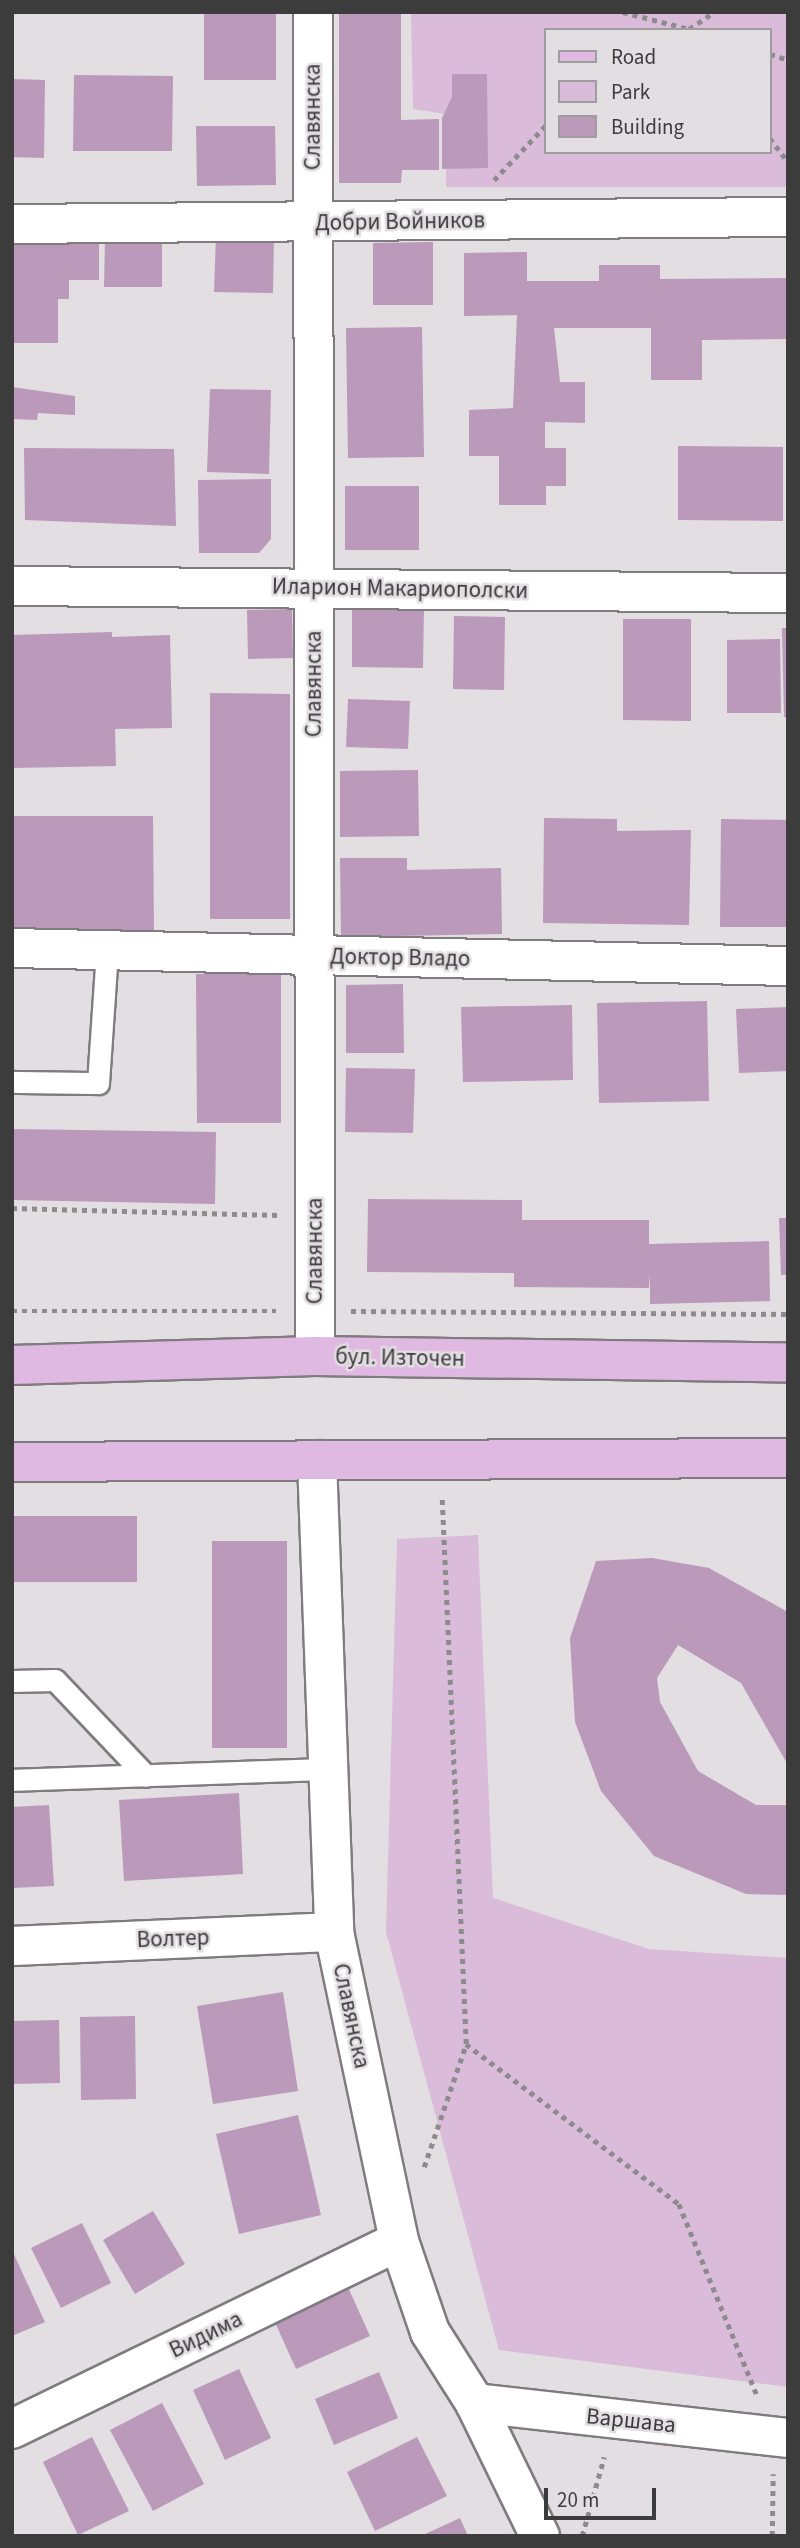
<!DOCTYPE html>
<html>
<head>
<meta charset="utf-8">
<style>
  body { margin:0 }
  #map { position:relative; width:800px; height:2548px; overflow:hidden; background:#e2dee1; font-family:"Source Sans 3",sans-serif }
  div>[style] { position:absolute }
  .green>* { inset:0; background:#dabcda }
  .building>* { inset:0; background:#ba99ba }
  .path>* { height:4.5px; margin-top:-2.25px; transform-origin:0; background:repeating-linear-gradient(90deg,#8d8b8d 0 5px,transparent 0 10px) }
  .roads { filter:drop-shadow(2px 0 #7f7b7f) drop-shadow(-2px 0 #7f7b7f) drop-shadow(0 2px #7f7b7f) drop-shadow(0 -2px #7f7b7f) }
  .lane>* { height:21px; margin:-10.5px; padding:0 10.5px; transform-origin:10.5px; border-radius:10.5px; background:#fff }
  .street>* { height:38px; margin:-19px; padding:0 19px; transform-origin:19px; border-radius:19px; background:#fff }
  .primary>* { height:38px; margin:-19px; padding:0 19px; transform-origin:19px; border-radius:19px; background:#e0b9e2 }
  span { translate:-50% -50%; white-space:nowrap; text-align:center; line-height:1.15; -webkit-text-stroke:5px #e2dee1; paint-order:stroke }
  .street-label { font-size:23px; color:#3d3c3d }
  .frame { position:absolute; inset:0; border:14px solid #3d3c3d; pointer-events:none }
  .legend { position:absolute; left:544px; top:28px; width:228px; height:126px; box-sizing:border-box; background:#e2dee1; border:2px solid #a09d9f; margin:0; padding:9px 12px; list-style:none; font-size:21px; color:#3d3c3d }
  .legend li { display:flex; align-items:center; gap:14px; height:35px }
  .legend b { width:35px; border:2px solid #a09d9f }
  .scale { position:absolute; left:544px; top:2488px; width:112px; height:32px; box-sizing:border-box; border:4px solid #3d3c3d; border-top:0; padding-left:9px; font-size:21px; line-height:24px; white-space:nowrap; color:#3d3c3d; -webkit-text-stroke:5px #e2dee1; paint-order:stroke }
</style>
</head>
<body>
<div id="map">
  <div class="green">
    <div style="clip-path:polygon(evenodd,411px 12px,788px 12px,788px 187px,446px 187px,446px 114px,413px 109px,411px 12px,546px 30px,770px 30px,770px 152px,546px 152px,546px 30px)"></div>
    <div style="clip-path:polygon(478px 1535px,493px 1898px,649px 1949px,788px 1958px,788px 2387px,499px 2350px,386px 1932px,397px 1539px)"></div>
  </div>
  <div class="building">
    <div style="clip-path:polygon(204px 12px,276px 12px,276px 80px,204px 80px)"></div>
    <div style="clip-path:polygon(339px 12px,401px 12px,401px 120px,439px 119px,439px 170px,402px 170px,401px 183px,339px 183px)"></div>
    <div style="clip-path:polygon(452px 74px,487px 74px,488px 168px,442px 169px,442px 118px,452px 97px)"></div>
    <div style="clip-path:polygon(74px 75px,173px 76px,172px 151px,73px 151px)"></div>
    <div style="clip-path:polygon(12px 79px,45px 80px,44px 158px,12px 157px)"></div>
    <div style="clip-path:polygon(196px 126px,275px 126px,276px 185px,197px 186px)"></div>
    <div style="clip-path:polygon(216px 235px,274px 236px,273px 293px,214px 292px)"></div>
    <div style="clip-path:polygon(20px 238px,99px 239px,99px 280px,69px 280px,69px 299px,58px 299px,58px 343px,12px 343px,12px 245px,20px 245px)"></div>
    <div style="clip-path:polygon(105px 241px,162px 241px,162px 287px,104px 287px)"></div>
    <div style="clip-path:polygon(433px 242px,433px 305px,373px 305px,373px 243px)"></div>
    <div style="clip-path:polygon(527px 252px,527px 281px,599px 281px,599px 265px,660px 265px,660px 279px,788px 278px,788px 339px,702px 340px,702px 380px,651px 380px,651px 328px,554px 328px,560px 382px,585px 382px,585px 423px,545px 422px,545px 448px,566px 448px,566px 486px,546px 486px,546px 505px,499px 505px,499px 456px,469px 456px,469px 410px,513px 408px,517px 315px,464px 316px,464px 253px)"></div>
    <div style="clip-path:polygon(422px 327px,424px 457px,348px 458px,346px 328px)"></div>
    <div style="clip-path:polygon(12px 387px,75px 396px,75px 415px,38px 413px,37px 420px,12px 419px)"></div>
    <div style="clip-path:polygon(210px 389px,271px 390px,269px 474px,207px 472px)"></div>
    <div style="clip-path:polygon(678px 446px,783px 447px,783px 521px,678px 520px)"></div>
    <div style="clip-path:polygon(24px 448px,174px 449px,176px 526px,25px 520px)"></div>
    <div style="clip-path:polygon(271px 479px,271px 539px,259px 553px,199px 553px,198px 480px)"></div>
    <div style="clip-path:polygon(345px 486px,419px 486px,419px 550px,345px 550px)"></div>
    <div style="clip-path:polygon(352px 606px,424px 607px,423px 668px,352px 667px)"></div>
    <div style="clip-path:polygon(292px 609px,293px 658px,248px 659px,247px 610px)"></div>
    <div style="clip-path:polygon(454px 616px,505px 617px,504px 690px,453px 689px)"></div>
    <div style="clip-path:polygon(623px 619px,691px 619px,691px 721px,623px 720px)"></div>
    <div style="clip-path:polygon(782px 628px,788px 628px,788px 717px,784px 717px)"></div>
    <div style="clip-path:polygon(112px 632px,112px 637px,170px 635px,172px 728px,115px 729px,116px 766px,12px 768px,12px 635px)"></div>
    <div style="clip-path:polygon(780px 639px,781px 713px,727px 713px,727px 640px)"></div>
    <div style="clip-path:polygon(210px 693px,290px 694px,290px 919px,210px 919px)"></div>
    <div style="clip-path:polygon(348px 699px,410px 701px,408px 749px,346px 747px)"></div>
    <div style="clip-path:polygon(418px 770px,419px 836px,340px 837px,340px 771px)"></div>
    <div style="clip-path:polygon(12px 816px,153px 816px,154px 934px,12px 935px)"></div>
    <div style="clip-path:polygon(544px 818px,617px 819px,617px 831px,691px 830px,689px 925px,543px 923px)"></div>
    <div style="clip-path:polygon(721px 819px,788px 820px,788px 927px,720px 927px)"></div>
    <div style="clip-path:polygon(340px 858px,407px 858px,407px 870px,501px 868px,502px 934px,341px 937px)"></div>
    <div style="clip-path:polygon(196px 974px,281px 974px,281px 1123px,197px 1123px)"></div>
    <div style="clip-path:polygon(403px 984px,404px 1053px,346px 1053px,346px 985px)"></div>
    <div style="clip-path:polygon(707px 1001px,709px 1101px,599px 1103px,597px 1003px)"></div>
    <div style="clip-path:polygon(572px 1005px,573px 1080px,463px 1082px,461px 1007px)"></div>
    <div style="clip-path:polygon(788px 1007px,788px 1071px,739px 1073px,736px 1009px)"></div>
    <div style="clip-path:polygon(346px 1068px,415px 1069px,413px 1133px,345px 1132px)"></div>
    <div style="clip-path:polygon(12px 1129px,216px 1132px,215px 1204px,12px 1200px)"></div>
    <div style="clip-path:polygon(368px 1199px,522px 1200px,522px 1220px,649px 1220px,649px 1244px,769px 1241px,770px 1301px,650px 1304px,650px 1273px,649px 1288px,514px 1287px,514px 1273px,367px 1272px)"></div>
    <div style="clip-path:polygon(779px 1218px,788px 1218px,788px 1275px,781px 1275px)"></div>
    <div style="clip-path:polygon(12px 1516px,137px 1516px,137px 1582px,12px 1582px)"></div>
    <div style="clip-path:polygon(212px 1541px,287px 1541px,287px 1748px,212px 1748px)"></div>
    <div style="clip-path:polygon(652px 1558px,709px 1568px,788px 1612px,788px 1765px,741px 1683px,678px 1645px,657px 1678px,660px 1702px,698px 1771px,756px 1805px,788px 1805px,788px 1895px,746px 1894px,654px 1856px,601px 1791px,575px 1722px,570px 1638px,596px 1561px)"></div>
    <div style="clip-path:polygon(239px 1793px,243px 1874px,124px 1881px,119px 1800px)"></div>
    <div style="clip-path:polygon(49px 1805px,54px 1886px,12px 1888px,12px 1807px)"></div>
    <div style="clip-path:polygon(283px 1992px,298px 2091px,213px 2104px,197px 2006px)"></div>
    <div style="clip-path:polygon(135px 2016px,136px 2099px,81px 2100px,80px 2017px)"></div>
    <div style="clip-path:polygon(59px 2020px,60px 2083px,12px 2084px,12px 2021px)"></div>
    <div style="clip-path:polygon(298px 2115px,321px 2215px,239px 2234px,216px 2134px)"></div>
    <div style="clip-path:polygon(153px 2211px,185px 2264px,135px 2294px,103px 2240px)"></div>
    <div style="clip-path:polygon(82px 2223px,111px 2283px,61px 2308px,31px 2248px)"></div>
    <div style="clip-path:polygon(12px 2250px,45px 2322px,12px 2336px)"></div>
    <div style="clip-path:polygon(347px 2285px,370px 2336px,296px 2369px,273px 2318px)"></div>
    <div style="clip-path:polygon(239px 2369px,271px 2438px,225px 2460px,193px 2390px)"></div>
    <div style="clip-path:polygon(379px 2372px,398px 2418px,334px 2445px,315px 2399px)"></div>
    <div style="clip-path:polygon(162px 2403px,204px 2484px,153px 2511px,110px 2430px)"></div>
    <div style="clip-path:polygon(92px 2437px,129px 2511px,78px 2535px,43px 2462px)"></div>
    <div style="clip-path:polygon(417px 2437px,447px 2496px,375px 2531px,347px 2472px)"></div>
    <div style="clip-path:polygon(460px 2518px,468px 2536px,421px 2536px)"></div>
  </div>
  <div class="path">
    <div style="left:623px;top:12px;width:68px;rotate:14.4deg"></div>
    <div style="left:689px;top:29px;width:30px;rotate:-34deg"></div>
    <div style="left:770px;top:54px;width:19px;rotate:18deg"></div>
    <div style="left:770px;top:138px;width:30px;rotate:53deg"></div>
    <div style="left:494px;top:180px;width:76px;rotate:-46.6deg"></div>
    <div style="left:12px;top:1208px;width:267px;rotate:1.5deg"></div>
    <div style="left:12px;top:1311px;width:264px"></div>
    <div style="left:351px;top:1311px;width:437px;rotate:0.4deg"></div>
    <div style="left:466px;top:2044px;width:266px;rotate:36.9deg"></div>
    <div style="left:679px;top:2204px;width:209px;rotate:67.8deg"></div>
    <div style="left:424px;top:2167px;width:130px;rotate:-71.1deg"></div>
    <div style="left:466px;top:2044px;width:547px;rotate:-92.52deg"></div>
    <div style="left:582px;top:2536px;width:82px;rotate:-74.4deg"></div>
    <div style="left:772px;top:2536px;width:62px;rotate:-89.1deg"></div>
  </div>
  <div class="roads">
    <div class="lane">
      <div style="left:12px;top:1082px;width:86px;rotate:0.7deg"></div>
      <div style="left:98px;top:1083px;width:133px;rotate:-86.1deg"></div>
      <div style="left:12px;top:1681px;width:43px;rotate:-1.3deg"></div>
      <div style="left:55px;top:1680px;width:132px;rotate:46.5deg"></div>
      <div style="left:12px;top:1780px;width:316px;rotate:-2deg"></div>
    </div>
    <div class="street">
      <div style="left:313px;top:12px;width:1344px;rotate:89.91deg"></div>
      <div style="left:12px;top:224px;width:776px;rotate:-0.52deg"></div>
      <div style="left:12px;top:586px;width:776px;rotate:0.52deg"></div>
      <div style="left:12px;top:948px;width:776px;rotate:1.33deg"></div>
      <div style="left:317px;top:1460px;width:472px;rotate:87.9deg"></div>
      <div style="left:334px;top:1932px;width:316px;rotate:78.1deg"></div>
      <div style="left:399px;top:2241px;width:96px;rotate:71.2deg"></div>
      <div style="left:430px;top:2332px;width:84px;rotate:57.6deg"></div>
      <div style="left:475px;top:2403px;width:148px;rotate:64deg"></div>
      <div style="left:12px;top:1946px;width:322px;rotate:-2.5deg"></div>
      <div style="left:475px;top:2403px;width:315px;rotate:6.4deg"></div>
      <div style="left:12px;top:2429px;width:430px;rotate:-25.9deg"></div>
    </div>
    <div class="primary">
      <div style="left:12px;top:1365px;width:303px;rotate:-1.7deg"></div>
      <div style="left:315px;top:1356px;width:473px;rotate:0.8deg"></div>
      <div style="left:12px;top:1462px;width:776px;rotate:-0.3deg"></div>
    </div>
  </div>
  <div class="street-label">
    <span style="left:313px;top:117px;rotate:-90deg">Славянска</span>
    <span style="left:400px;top:222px;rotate:-1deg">Добри Войников</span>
    <span style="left:400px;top:589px;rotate:1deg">Иларион Макариополски</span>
    <span style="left:314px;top:684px;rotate:-90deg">Славянска</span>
    <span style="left:400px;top:958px;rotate:1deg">Доктор Владо</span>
    <span style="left:315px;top:1251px;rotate:-90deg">Славянска</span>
    <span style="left:400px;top:1358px;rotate:1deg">бул. Източен</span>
    <span style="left:173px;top:1939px;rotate:-2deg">Волтер</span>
    <span style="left:351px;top:2016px;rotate:78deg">Славянска</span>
    <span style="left:206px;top:2335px;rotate:-26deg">Видима</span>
    <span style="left:631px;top:2421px;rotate:6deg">Варшава</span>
  </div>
  <div class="frame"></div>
  <ul class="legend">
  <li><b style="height:9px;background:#e0b9e2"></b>Road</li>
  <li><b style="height:19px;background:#dabcda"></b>Park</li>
  <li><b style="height:19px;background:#ba99ba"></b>Building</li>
  </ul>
  <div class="scale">20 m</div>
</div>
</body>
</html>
